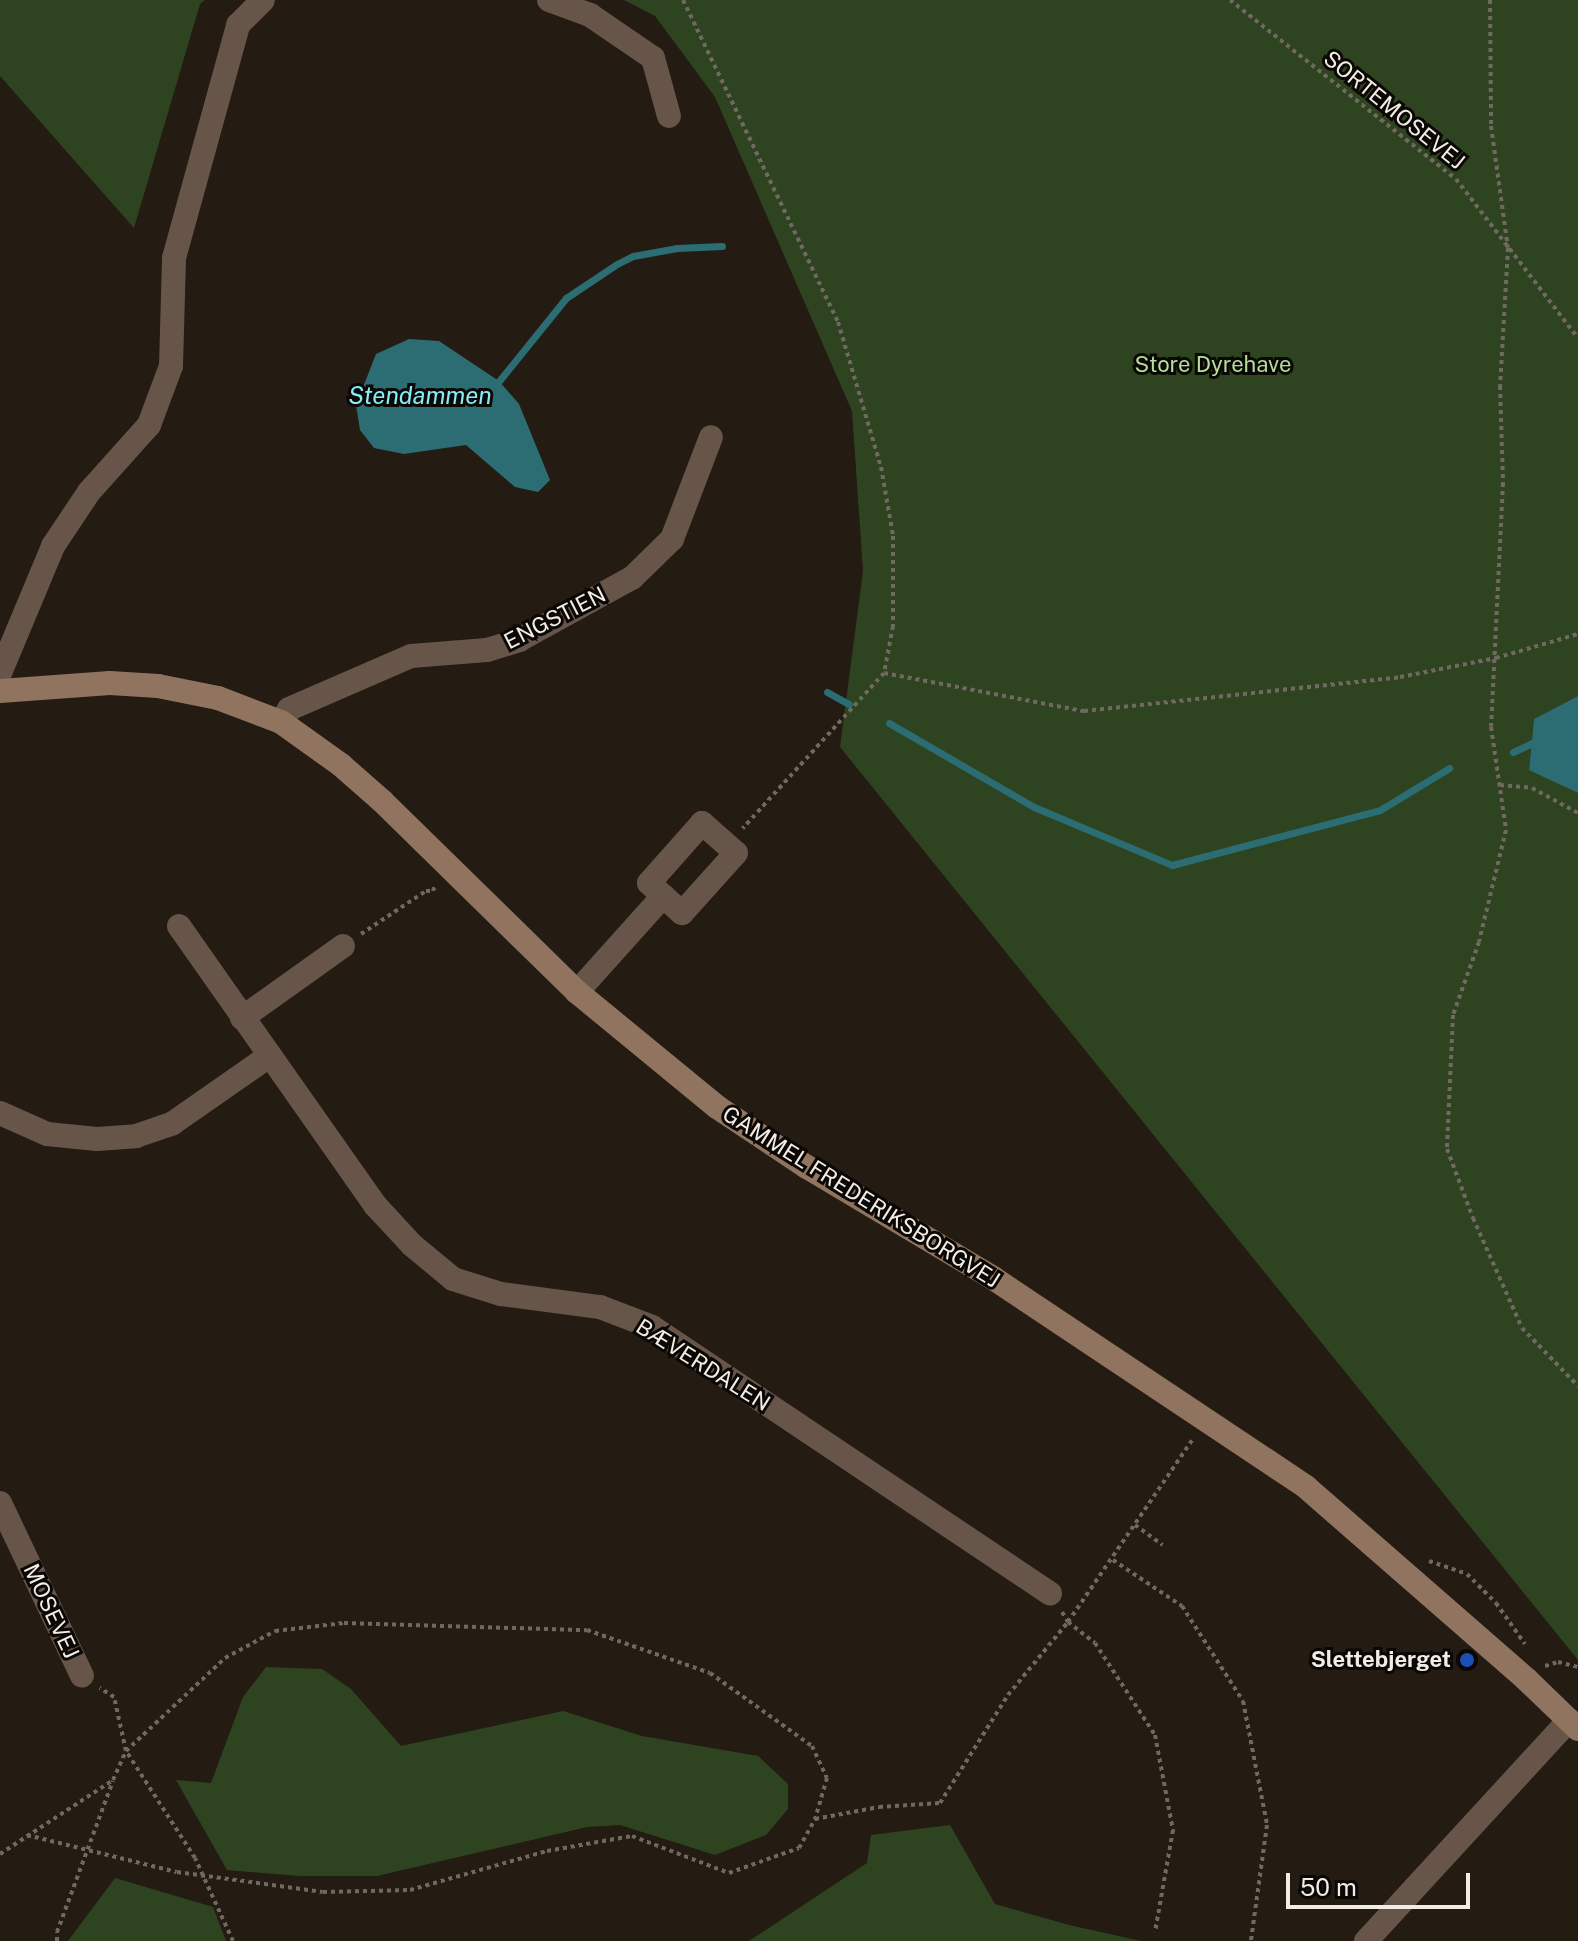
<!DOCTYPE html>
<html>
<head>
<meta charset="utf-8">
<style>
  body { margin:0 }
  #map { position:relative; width:1578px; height:1941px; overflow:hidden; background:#241b13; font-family:"Public Sans",sans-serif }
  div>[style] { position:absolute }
  .green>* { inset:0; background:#2e4420 }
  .water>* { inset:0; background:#2b6d73 }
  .stream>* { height:7px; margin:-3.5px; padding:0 3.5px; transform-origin:3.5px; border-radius:3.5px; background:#2b6d73 }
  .path>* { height:4px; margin-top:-2px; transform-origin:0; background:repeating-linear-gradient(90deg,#706961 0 4px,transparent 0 8px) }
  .street>* { height:24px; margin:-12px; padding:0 12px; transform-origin:12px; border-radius:12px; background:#665548 }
  .secondary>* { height:24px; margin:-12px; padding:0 12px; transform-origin:12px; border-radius:12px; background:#907460 }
  .dots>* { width:22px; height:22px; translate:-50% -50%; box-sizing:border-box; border:4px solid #0a0704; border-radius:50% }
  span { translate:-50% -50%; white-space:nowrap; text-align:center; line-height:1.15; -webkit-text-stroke:6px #0a0704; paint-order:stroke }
  .street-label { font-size:22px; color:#f2ece6 }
  .park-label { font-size:22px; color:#b5de9d }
  .poi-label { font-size:22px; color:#f2ece6; font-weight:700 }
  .right { translate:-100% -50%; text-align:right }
  .water-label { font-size:24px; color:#87edf7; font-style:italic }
  .scale { position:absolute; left:1286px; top:1873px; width:184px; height:36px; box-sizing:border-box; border:4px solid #f2ece6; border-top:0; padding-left:10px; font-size:24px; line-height:28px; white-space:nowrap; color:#f2ece6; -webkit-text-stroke:6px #0a0704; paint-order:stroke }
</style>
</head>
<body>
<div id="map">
  <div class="green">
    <div style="clip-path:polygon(0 0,205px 0,200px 4px,134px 228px,0 76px)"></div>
    <div style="clip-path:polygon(624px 0,1578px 0,1578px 696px,1534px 719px,1529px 769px,1578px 793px,1578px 1660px,840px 747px,863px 571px,852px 411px,715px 97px,655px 16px)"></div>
    <div style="clip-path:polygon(266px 1667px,322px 1669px,351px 1689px,401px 1746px,563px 1711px,642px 1736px,758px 1756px,788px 1784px,788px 1809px,766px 1835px,715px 1855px,620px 1825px,587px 1827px,377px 1876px,300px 1876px,227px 1870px,176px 1780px,211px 1783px,243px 1697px)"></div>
    <div style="clip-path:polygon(950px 1825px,995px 1904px,1069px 1925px,1141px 1941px,749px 1941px,867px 1863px,871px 1835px)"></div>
    <div style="clip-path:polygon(115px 1878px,213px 1907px,226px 1941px,68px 1941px)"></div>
  </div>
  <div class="water">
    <div style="clip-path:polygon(409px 339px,439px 341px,499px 381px,519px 404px,550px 480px,538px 492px,515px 487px,466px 445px,404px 454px,374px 448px,360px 430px,356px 405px,376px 354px)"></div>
    <div style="clip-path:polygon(1578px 696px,1578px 793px,1529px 770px,1534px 719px)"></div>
  </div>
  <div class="stream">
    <div style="left:499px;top:381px;width:107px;rotate:-51.1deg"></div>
    <div style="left:566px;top:298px;width:61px;rotate:-33.7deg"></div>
    <div style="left:617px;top:264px;width:18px;rotate:-27deg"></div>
    <div style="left:633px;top:256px;width:45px;rotate:-10.3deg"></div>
    <div style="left:677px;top:248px;width:45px;rotate:-2.5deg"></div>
    <div style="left:827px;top:692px;width:25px;rotate:29deg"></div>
    <div style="left:889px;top:723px;width:168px;rotate:30.1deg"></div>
    <div style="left:1034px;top:807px;width:150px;rotate:22.8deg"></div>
    <div style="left:1172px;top:865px;width:215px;rotate:-14.8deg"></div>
    <div style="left:1380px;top:810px;width:81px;rotate:-31.3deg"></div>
    <div style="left:1513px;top:752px;width:26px;rotate:-25deg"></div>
  </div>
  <div class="path">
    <div style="left:683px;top:0;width:357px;rotate:64.3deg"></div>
    <div style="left:838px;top:322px;width:151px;rotate:73.5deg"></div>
    <div style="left:881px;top:467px;width:70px;rotate:80.1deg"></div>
    <div style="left:893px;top:536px;width:90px;rotate:90deg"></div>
    <div style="left:893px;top:626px;width:48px;rotate:100.8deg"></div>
    <div style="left:884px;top:673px;width:210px;rotate:132.3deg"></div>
    <div style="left:1230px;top:0;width:288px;rotate:38.4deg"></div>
    <div style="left:1456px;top:179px;width:200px;rotate:52.5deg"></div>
    <div style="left:1490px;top:0;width:126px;rotate:89.5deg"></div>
    <div style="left:1491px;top:126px;width:123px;rotate:82.1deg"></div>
    <div style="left:1508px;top:248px;width:138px;rotate:93.3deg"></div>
    <div style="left:1500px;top:386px;width:97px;rotate:88.2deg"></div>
    <div style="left:1503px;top:483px;width:244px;rotate:92.8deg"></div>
    <div style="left:1491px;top:727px;width:104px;rotate:81.7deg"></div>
    <div style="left:1506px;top:830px;width:115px;rotate:103.6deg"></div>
    <div style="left:1479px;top:942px;width:77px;rotate:109.6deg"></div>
    <div style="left:1453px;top:1015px;width:134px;rotate:92.6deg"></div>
    <div style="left:1447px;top:1149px;width:74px;rotate:69.4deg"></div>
    <div style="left:1473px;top:1218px;width:120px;rotate:66deg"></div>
    <div style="left:1522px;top:1328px;width:81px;rotate:46deg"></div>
    <div style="left:884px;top:673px;width:204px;rotate:10.8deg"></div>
    <div style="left:1084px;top:711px;width:318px;rotate:-6.1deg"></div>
    <div style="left:1400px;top:677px;width:98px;rotate:-11.2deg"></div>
    <div style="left:1496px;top:658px;width:85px;rotate:-16.3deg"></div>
    <div style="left:1500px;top:785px;width:32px;rotate:5deg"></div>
    <div style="left:1532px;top:788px;width:52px;rotate:28.5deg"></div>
    <div style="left:361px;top:934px;width:78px;rotate:-33.5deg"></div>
    <div style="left:426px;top:891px;width:7px"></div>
    <div style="left:433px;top:891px;width:6px;rotate:-72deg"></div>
    <div style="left:1135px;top:1525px;width:34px;rotate:36deg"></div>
    <div style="left:1113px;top:1560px;width:83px;rotate:33.7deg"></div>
    <div style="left:1182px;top:1606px;width:113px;rotate:57.3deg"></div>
    <div style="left:1243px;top:1701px;width:126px;rotate:79deg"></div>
    <div style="left:1267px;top:1825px;width:117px;rotate:97.9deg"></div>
    <div style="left:1429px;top:1561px;width:40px;rotate:18.9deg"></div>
    <div style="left:1467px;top:1574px;width:41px;rotate:45deg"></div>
    <div style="left:1496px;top:1603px;width:50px;rotate:54.7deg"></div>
    <div style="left:1062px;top:1612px;width:12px;rotate:59deg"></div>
    <div style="left:1068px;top:1622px;width:34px;rotate:38deg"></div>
    <div style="left:1095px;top:1643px;width:110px;rotate:56.9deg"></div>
    <div style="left:1155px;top:1735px;width:97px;rotate:79.3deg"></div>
    <div style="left:1173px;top:1830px;width:104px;rotate:100deg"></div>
    <div style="left:1545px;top:1666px;width:14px;rotate:-17deg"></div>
    <div style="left:1558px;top:1662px;width:21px;rotate:14deg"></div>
    <div style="left:27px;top:1835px;width:154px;rotate:13.9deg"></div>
    <div style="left:177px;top:1872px;width:147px;rotate:7.8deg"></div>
    <div style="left:323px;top:1892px;width:87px;rotate:-1.3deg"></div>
    <div style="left:410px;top:1890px;width:142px;rotate:-15.9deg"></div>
    <div style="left:547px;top:1851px;width:86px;rotate:-10deg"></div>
    <div style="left:632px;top:1836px;width:104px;rotate:20.9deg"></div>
    <div style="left:729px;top:1873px;width:74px;rotate:-19.7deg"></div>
    <div style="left:799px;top:1848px;width:33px;rotate:-61deg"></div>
    <div style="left:0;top:1854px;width:135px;rotate:-33.2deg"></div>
    <div style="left:113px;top:1780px;width:32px;rotate:-66deg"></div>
    <div style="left:126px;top:1751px;width:55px;rotate:-102.5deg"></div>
    <div style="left:114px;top:1697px;width:17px;rotate:-147deg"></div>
    <div style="left:57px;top:1941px;width:9px;rotate:-90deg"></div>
    <div style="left:57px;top:1932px;width:161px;rotate:-69.7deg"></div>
    <div style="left:233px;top:1941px;width:91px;rotate:-114.6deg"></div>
    <div style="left:195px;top:1858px;width:127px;rotate:-122.8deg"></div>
    <div style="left:126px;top:1751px;width:136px;rotate:-43.2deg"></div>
    <div style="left:225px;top:1658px;width:57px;rotate:-28.4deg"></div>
    <div style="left:275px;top:1631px;width:69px;rotate:-6.6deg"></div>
    <div style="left:344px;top:1623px;width:243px;rotate:1.7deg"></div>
    <div style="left:587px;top:1630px;width:130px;rotate:19.3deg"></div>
    <div style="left:710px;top:1673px;width:125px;rotate:35.6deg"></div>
    <div style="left:812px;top:1746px;width:35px;rotate:65deg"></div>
    <div style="left:827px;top:1778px;width:43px;rotate:106.3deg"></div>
    <div style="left:815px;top:1819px;width:65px;rotate:-10.6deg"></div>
    <div style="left:879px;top:1807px;width:61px;rotate:-3.8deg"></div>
    <div style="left:940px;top:1803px;width:128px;rotate:-57.8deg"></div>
    <div style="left:1008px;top:1695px;width:94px;rotate:-50.6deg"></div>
    <div style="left:1068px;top:1622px;width:220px;rotate:-55.7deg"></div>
  </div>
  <div class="street">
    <div style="left:549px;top:0;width:44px;rotate:20.1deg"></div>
    <div style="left:590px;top:15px;width:76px;rotate:34.3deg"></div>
    <div style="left:653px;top:58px;width:60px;rotate:74.6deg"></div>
    <div style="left:0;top:673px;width:138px;rotate:-67.3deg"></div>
    <div style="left:53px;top:546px;width:65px;rotate:-56.3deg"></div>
    <div style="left:89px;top:492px;width:90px;rotate:-48.2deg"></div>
    <div style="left:149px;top:425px;width:63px;rotate:-69.6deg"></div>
    <div style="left:171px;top:366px;width:108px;rotate:-88.4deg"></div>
    <div style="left:174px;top:258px;width:242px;rotate:-74.6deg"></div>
    <div style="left:238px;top:25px;width:35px;rotate:-45deg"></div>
    <div style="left:281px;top:722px;width:15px;rotate:-58deg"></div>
    <div style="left:289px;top:709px;width:133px;rotate:-23.5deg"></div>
    <div style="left:411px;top:656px;width:76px;rotate:-4.5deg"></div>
    <div style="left:487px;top:650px;width:34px;rotate:-17deg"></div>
    <div style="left:519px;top:640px;width:129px;rotate:-28.8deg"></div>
    <div style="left:632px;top:578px;width:56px;rotate:-44.3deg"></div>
    <div style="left:672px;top:539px;width:109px;rotate:-69.1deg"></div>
    <div style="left:179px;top:926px;width:341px;rotate:54.9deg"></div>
    <div style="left:375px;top:1205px;width:54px;rotate:47.2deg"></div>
    <div style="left:412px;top:1245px;width:53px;rotate:39.7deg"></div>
    <div style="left:453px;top:1279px;width:50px;rotate:17.4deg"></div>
    <div style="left:501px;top:1294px;width:100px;rotate:7.5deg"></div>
    <div style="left:600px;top:1307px;width:56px;rotate:21deg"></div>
    <div style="left:652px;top:1327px;width:479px;rotate:33.8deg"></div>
    <div style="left:577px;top:992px;width:129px;rotate:-48.1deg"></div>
    <div style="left:663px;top:896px;width:19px;rotate:-137deg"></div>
    <div style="left:649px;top:883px;width:80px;rotate:-48.5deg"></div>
    <div style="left:702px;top:823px;width:45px;rotate:41.4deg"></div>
    <div style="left:736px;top:853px;width:81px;rotate:132deg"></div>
    <div style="left:682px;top:913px;width:25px;rotate:-138deg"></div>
    <div style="left:242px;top:1018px;width:124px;rotate:-35.5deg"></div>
    <div style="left:0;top:1113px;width:51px;rotate:24.1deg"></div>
    <div style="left:47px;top:1134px;width:50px;rotate:5.7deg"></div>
    <div style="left:97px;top:1139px;width:39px;rotate:-4deg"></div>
    <div style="left:136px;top:1136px;width:39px;rotate:-19deg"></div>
    <div style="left:173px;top:1123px;width:117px;rotate:-34.9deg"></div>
    <div style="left:0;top:1503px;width:191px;rotate:64.6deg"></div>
    <div style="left:1366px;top:1941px;width:300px;rotate:-47.4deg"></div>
  </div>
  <div class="secondary">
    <div style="left:0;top:691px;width:110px;rotate:-4.2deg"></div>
    <div style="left:110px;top:683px;width:48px;rotate:3.6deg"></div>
    <div style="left:158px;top:686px;width:61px;rotate:11.3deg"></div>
    <div style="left:218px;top:698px;width:67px;rotate:20.9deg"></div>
    <div style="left:281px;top:722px;width:74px;rotate:35.6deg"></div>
    <div style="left:341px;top:765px;width:55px;rotate:41.3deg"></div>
    <div style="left:382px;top:801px;width:273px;rotate:44.4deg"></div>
    <div style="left:577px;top:992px;width:181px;rotate:39.4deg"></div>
    <div style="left:717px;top:1107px;width:108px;rotate:33.7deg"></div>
    <div style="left:807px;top:1167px;width:217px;rotate:30.8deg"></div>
    <div style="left:993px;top:1278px;width:376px;rotate:33.7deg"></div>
    <div style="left:1306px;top:1487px;width:292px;rotate:41.1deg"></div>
    <div style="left:1526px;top:1679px;width:72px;rotate:43.9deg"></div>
  </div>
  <div class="dots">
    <div style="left:1467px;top:1660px;background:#1a4fb4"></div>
  </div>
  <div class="street-label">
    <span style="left:1394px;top:110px;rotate:39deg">SORTEMOSEVEJ</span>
    <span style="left:555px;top:618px;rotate:-27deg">ENGSTIEN</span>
    <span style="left:861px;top:1197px;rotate:32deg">GAMMEL FREDERIKSBORGVEJ</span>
    <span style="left:703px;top:1365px;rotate:32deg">BÆVERDALEN</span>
    <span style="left:51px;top:1611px;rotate:65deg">MOSEVEJ</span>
  </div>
  <div class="park-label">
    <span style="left:1213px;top:365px">Store Dyrehave</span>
  </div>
  <div class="poi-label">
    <span class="right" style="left:1451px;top:1660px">Slettebjerget</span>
  </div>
  <div class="water-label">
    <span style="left:420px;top:396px">Stendammen</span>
  </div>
  <div class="scale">50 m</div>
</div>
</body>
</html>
